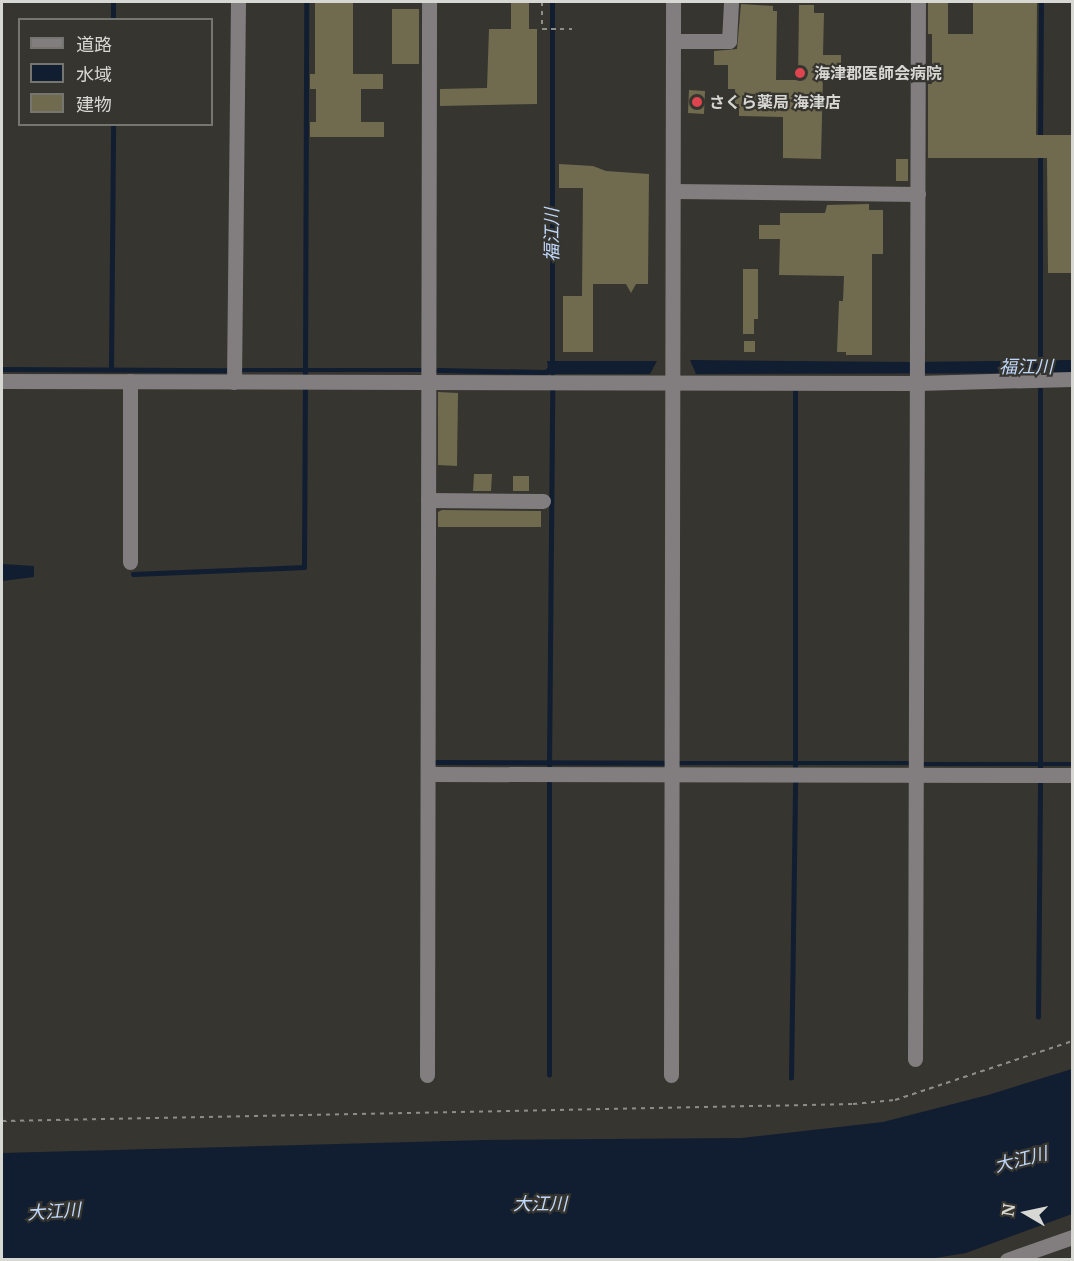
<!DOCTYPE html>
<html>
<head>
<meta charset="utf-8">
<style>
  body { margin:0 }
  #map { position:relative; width:1074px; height:1261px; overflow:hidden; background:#36352f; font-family:Merriweather,"Noto Sans JP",serif }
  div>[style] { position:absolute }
  .water>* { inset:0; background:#111d30 }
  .stream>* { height:4.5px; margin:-2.25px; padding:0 2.25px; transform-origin:2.25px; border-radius:2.25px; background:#111d30 }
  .building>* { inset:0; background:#706b4f }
  .path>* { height:2px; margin-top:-1px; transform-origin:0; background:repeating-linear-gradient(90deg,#8e8d88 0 4.5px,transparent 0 9px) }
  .minor>* { height:15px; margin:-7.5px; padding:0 7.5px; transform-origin:7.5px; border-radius:7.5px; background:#827e7f }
  .dots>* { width:16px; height:16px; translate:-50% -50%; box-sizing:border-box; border:3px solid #36352f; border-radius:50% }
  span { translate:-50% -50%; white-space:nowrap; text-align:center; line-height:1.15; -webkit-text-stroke:4.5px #36352f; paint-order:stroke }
  .poi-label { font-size:16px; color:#d7d7d3; font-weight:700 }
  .left { translate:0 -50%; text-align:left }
  .water-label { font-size:18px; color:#c0d8fd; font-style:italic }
  .frame { position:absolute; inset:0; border:3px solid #d7d7d3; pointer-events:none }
  .legend { position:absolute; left:18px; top:18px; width:195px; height:108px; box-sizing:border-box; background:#36352f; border:2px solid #767671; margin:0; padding:8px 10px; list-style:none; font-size:18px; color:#d7d7d3 }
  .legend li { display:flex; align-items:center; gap:12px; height:30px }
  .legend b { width:30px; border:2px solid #767671 }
  .north { position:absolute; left:996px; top:1183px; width:60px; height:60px; -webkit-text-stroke:4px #36352f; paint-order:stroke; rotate:279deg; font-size:16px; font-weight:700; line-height:24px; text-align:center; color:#d7d7d3 }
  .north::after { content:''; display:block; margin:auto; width:21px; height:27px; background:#d7d7d3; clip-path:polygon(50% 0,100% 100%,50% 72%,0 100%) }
</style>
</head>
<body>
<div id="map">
  <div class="water">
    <div style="clip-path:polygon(690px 360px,909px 362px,1072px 360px,1072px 373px,696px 374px)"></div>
    <div style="clip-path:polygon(547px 361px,657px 361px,650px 374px,549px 374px)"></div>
    <div style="clip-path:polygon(2px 564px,34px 566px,34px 577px,2px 581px)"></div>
    <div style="clip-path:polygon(1072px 1069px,1072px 1214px,966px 1253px,923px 1260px,2px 1259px,2px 1153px,486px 1140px,741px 1138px,883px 1122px,988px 1095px)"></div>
  </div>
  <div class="stream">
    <div style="left:113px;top:20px;width:18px;rotate:-90deg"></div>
    <div style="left:1040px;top:140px;width:138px;rotate:-89.6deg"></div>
    <div style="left:1040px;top:365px;width:211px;rotate:-90deg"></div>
    <div style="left:2px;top:369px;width:226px;rotate:0.3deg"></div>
    <div style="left:111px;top:369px;width:245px;rotate:-89.5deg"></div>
    <div style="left:240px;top:370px;width:182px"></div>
    <div style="left:438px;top:370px;width:108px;rotate:1.1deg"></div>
    <div style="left:546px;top:372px;width:8px;rotate:-45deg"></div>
    <div style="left:552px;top:373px;width:371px;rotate:-90deg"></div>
    <div style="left:305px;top:374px;width:372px;rotate:-89.8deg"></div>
    <div style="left:133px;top:574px;width:171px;rotate:-2.3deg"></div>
    <div style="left:304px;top:567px;width:179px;rotate:-89.7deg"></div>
    <div style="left:436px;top:762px;width:230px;rotate:0.2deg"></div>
    <div style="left:678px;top:763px;width:232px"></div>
    <div style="left:924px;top:764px;width:148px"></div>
    <div style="left:549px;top:766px;width:377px;rotate:-89.5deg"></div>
    <div style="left:795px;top:767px;width:377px;rotate:-90deg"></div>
    <div style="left:1040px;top:768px;width:378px;rotate:-90deg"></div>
    <div style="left:1038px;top:1017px;width:235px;rotate:-89.5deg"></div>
    <div style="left:549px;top:1075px;width:296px;rotate:-90deg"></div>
    <div style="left:791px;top:1078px;width:298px;rotate:-89.2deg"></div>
  </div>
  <div class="building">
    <div style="clip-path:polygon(315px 2px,353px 2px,353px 74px,383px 74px,383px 89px,361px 89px,361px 122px,384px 122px,384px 137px,310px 137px,310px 122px,316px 122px,316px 89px,310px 89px,310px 74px,315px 74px)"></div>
    <div style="clip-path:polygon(511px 2px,529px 2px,529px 29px,537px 29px,537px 104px,440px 106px,440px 89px,487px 88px,489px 29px,511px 29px)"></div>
    <div style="clip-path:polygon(928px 2px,948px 2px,948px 34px,973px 34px,973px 2px,1037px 2px,1036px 135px,1072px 135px,1072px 273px,1048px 273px,1047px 158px,928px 158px,928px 84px,932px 84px,932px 34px,928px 34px)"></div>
    <div style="clip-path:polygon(741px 4px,773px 6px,773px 11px,777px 11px,776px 80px,798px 80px,799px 5px,814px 5px,814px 13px,824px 13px,823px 55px,841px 55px,841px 75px,823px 75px,821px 159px,783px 158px,783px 117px,739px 116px,739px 104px,735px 104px,735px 89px,728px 89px,728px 65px,714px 65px,714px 51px,737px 49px)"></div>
    <div style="clip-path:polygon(392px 9px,419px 9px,419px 64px,392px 64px)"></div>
    <div style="clip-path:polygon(689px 90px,705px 91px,704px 114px,688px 113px)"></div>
    <div style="clip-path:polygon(896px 159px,908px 159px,908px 181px,896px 181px)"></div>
    <div style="clip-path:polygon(559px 164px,593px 166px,606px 171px,649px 174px,648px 284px,636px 284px,631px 293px,626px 284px,593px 284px,593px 352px,563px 352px,563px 296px,582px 296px,583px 188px,559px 188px)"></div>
    <div style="clip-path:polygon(869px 204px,869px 210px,883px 210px,883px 254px,872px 254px,872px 355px,846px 355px,846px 352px,837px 352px,839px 301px,843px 301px,844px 276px,779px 275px,780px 239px,759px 239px,759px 225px,780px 225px,780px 213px,825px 213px,827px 205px)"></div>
    <div style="clip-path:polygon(743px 269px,758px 269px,758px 319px,754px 319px,754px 334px,743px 334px)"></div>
    <div style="clip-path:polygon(744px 341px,755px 341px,755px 352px,744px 352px)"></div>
    <div style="clip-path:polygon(438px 392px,458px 393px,457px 466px,438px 465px)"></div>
    <div style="clip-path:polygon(474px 474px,492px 474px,491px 491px,473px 491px)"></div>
    <div style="clip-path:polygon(513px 476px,529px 476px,529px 491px,513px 491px)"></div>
    <div style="clip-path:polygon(442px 510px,541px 511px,541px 527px,438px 527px,438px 512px)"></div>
  </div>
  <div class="path">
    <div style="left:542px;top:2px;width:27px;rotate:90deg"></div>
    <div style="left:542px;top:29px;width:30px"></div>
    <div style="left:2px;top:1121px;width:851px;rotate:-1.14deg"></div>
    <div style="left:853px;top:1104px;width:42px;rotate:-5.4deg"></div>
    <div style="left:895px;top:1100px;width:187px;rotate:-18.4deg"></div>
  </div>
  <div class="minor">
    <div style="left:673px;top:41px;width:56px"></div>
    <div style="left:729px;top:41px;width:39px;rotate:-87deg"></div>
    <div style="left:674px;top:191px;width:244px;rotate:0.7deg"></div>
    <div style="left:2px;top:381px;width:915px;rotate:0.13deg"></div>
    <div style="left:917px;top:383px;width:155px;rotate:-1.5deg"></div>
    <div style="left:234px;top:382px;width:380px;rotate:-89.4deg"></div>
    <div style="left:428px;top:500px;width:115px;rotate:0.5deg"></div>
    <div style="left:130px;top:562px;width:181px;rotate:-90deg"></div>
    <div style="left:428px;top:774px;width:644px;rotate:0.09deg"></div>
    <div style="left:915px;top:1059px;width:1057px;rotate:-89.84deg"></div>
    <div style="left:427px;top:1075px;width:1073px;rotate:-89.89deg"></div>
    <div style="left:671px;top:1075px;width:1073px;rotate:-89.89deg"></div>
    <div style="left:1007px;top:1260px;width:69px;rotate:-19.5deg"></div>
  </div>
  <div class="dots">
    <div style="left:800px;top:73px;background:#e0444e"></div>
    <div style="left:697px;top:102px;background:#e0444e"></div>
  </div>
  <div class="poi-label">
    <span class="left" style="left:814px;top:73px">海津郡医師会病院</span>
    <span class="left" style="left:709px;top:102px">さくら薬局 海津店</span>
  </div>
  <div class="water-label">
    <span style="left:552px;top:235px;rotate:-90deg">福江川</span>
    <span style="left:1026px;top:367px">福江川</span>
    <span style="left:1021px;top:1160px;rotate:-14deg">大江川</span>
    <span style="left:540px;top:1204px">大江川</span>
    <span style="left:54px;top:1212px;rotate:-4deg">大江川</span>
  </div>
  <div class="frame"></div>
  <ul class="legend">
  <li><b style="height:8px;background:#827e7f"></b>道路</li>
  <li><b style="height:16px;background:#111d30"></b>水域</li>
  <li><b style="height:16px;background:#706b4f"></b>建物</li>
  </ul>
  <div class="north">N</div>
</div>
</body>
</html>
